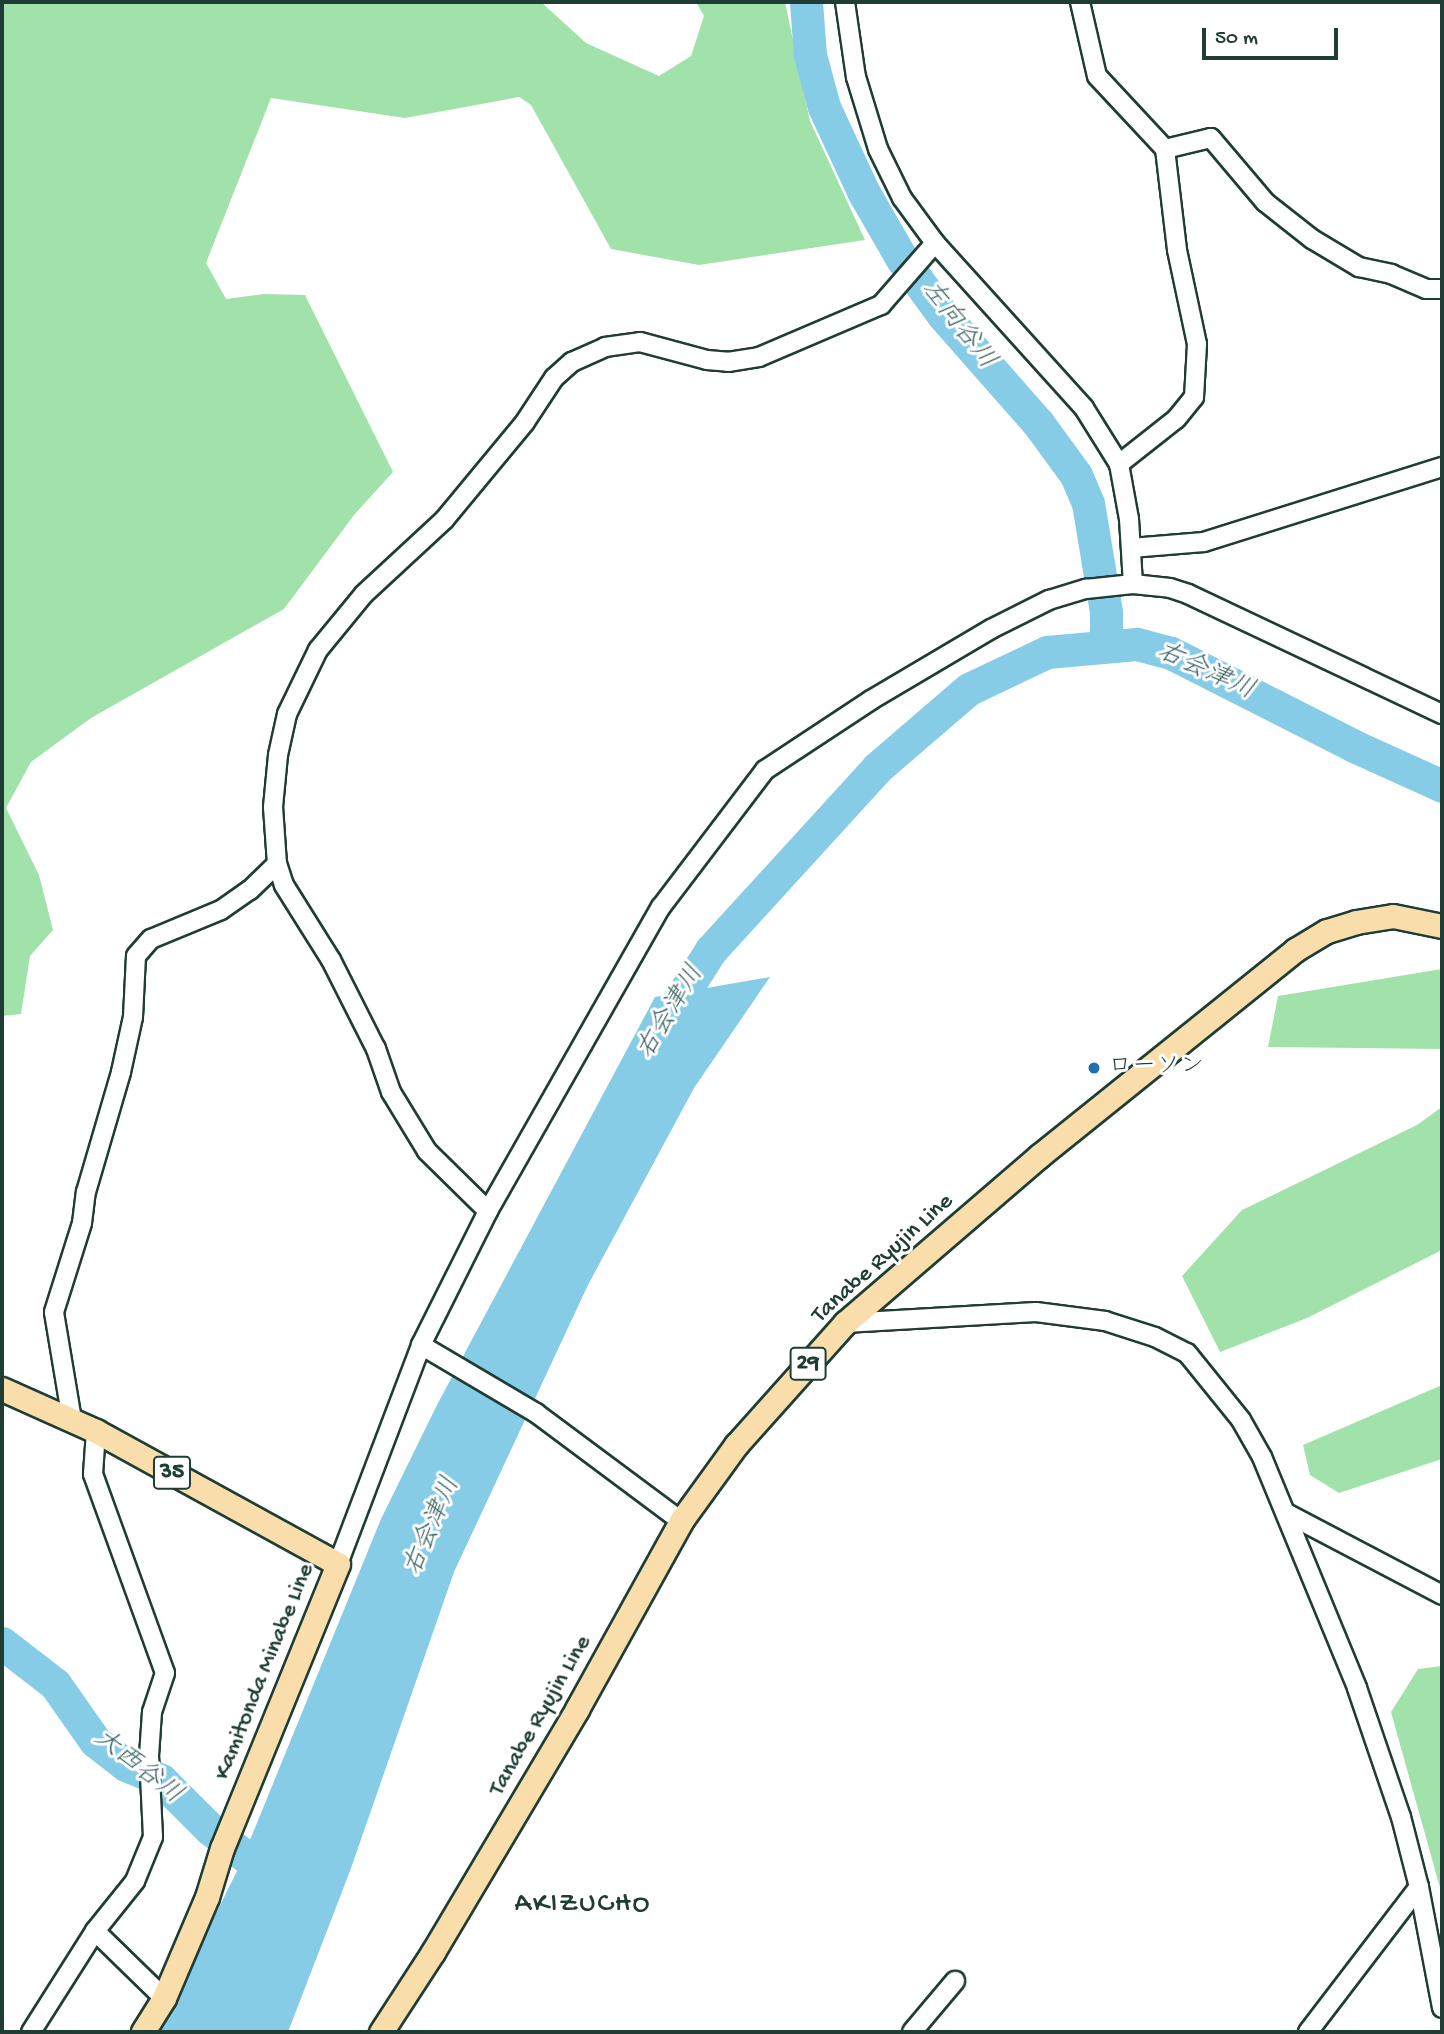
<!DOCTYPE html>
<html>
<head>
<meta charset="utf-8">
<style>
  body { margin:0 }
  #map { position:relative; width:1444px; height:2034px; overflow:hidden; background:#fff; font-family:"Gochi Hand","Klee One",sans-serif }
  div>[style] { position:absolute }
  .green>* { inset:0; background:#a1e2ab }
  .water>* { inset:0; background:#86cce7 }
  .river>* { height:33px; margin:-16.5px; padding:0 16.5px; transform-origin:16.5px; border-radius:16.5px; background:#86cce7 }
  .roads { filter:drop-shadow(2px 0 #1f3d34) drop-shadow(-2px 0 #1f3d34) drop-shadow(0 2px #1f3d34) drop-shadow(0 -2px #1f3d34) }
  .minor>* { height:18px; margin:-9px; padding:0 9px; transform-origin:9px; border-radius:9px; background:#fff }
  .major>* { height:23px; margin:-11.5px; padding:0 11.5px; transform-origin:11.5px; border-radius:11.5px; background:#f9deab }
  .dots>* { width:19px; height:19px; translate:-50% -50%; box-sizing:border-box; border:4px solid #fff; border-radius:50% }
  span { translate:-50% -50%; white-space:nowrap; text-align:center; line-height:1.15; -webkit-text-stroke:6px #fff; paint-order:stroke }
  .shield-label span { padding:2px 5px; background:#fff; border:2px solid; border-radius:5px; -webkit-text-stroke-width:0 }
  .shield-label { font-size:23px; color:#1f3d34; font-weight:700 }
  .poi-label { font-size:24px; color:#1f3d34 }
  .left { translate:0 -50%; text-align:left }
  .street-label { font-size:24px; color:#1f3d34 }
  .water-label { font-size:26px; color:#396161; font-style:italic }
  .quarter-label { font-size:28px; color:#1f3d34; letter-spacing:2px }
  .frame { position:absolute; inset:0; border:4px solid #1f3d34; pointer-events:none }
  .scale { position:absolute; left:1202px; top:28px; width:136px; height:32px; box-sizing:border-box; border:4px solid #1f3d34; border-top:0; padding-left:9px; font-size:21px; line-height:24px; white-space:nowrap; color:#1f3d34; -webkit-text-stroke:5px #fff; paint-order:stroke }
</style>
</head>
<body>
<div id="map">
  <div class="green">
    <div style="clip-path:polygon(2px 2px,541px 2px,586px 43px,659px 76px,691px 56px,704px 16px,696px 2px,785px 2px,810px 121px,865px 240px,699px 265px,611px 249px,531px 105px,519px 97px,405px 118px,271px 98px,206px 263px,226px 299px,264px 294px,305px 295px,393px 472px,354px 515px,284px 609px,91px 718px,31px 762px,6px 808px,39px 875px,53px 930px,30px 956px,21px 1014px,2px 1016px)"></div>
    <div style="clip-path:polygon(1442px 969px,1442px 1049px,1268px 1047px,1278px 996px)"></div>
    <div style="clip-path:polygon(1442px 1107px,1442px 1250px,1307px 1318px,1220px 1352px,1182px 1276px,1242px 1210px,1417px 1125px)"></div>
    <div style="clip-path:polygon(1442px 1385px,1442px 1459px,1339px 1493px,1310px 1475px,1303px 1445px)"></div>
    <div style="clip-path:polygon(1442px 1666px,1442px 1895px,1391px 1712px,1418px 1669px)"></div>
  </div>
  <div class="water">
    <div style="clip-path:polygon(770px 977px,694px 1088px,588px 1285px,454px 1572px,350px 1871px,288px 2032px,157px 2032px,239px 1867px,381px 1519px,437px 1405px,655px 997px)"></div>
  </div>
  <div class="river">
    <div style="left:806px;top:2px;width:53px;rotate:85.7deg"></div>
    <div style="left:810px;top:55px;width:54px;rotate:74.9deg"></div>
    <div style="left:824px;top:107px;width:95px;rotate:65.1deg"></div>
    <div style="left:864px;top:193px;width:76px;rotate:60.1deg"></div>
    <div style="left:902px;top:259px;width:69px;rotate:53.8deg"></div>
    <div style="left:943px;top:315px;width:144px;rotate:48.7deg"></div>
    <div style="left:1038px;top:423px;width:64px;rotate:53.8deg"></div>
    <div style="left:1076px;top:475px;width:30px;rotate:67deg"></div>
    <div style="left:1088px;top:503px;width:110px;rotate:80.6deg"></div>
    <div style="left:1106px;top:612px;width:34px;rotate:90deg"></div>
    <div style="left:660px;top:1030px;width:95px;rotate:-57.5deg"></div>
    <div style="left:711px;top:950px;width:246px;rotate:-47.6deg"></div>
    <div style="left:877px;top:768px;width:121px;rotate:-40.7deg"></div>
    <div style="left:969px;top:689px;width:86px;rotate:-25.4deg"></div>
    <div style="left:1047px;top:652px;width:90px;rotate:-5.1deg"></div>
    <div style="left:1137px;top:644px;width:35px;rotate:15deg"></div>
    <div style="left:1171px;top:653px;width:205px;rotate:26.9deg"></div>
    <div style="left:1354px;top:746px;width:97px;rotate:24.4deg"></div>
    <div style="left:2px;top:1643px;width:67px;rotate:37.7deg"></div>
    <div style="left:55px;top:1684px;width:70px;rotate:54.9deg"></div>
    <div style="left:95px;top:1741px;width:39px;rotate:38deg"></div>
    <div style="left:126px;top:1765px;width:38px;rotate:23deg"></div>
    <div style="left:161px;top:1780px;width:69px;rotate:45deg"></div>
    <div style="left:210px;top:1829px;width:88px;rotate:37.6deg"></div>
  </div>
  <div class="roads">
    <div class="minor">
      <div style="left:845px;top:2px;width:76px;rotate:81.7deg"></div>
      <div style="left:856px;top:77px;width:75px;rotate:73deg"></div>
      <div style="left:878px;top:149px;width:55px;rotate:63.9deg"></div>
      <div style="left:902px;top:198px;width:56px;rotate:53.7deg"></div>
      <div style="left:935px;top:243px;width:222px;rotate:47.9deg"></div>
      <div style="left:1084px;top:408px;width:66px;rotate:58deg"></div>
      <div style="left:1119px;top:464px;width:56px;rotate:79.7deg"></div>
      <div style="left:1129px;top:519px;width:65px;rotate:86.5deg"></div>
      <div style="left:1080px;top:2px;width:76px;rotate:77.1deg"></div>
      <div style="left:1097px;top:76px;width:100px;rotate:47deg"></div>
      <div style="left:1165px;top:149px;width:102px;rotate:83.2deg"></div>
      <div style="left:1177px;top:250px;width:96px;rotate:78deg"></div>
      <div style="left:1197px;top:344px;width:53px;rotate:93.2deg"></div>
      <div style="left:1194px;top:397px;width:28px;rotate:129deg"></div>
      <div style="left:1176px;top:419px;width:73px;rotate:141.7deg"></div>
      <div style="left:1165px;top:149px;width:47px;rotate:-13.4deg"></div>
      <div style="left:1211px;top:138px;width:84px;rotate:49.8deg"></div>
      <div style="left:1265px;top:202px;width:60px;rotate:38.2deg"></div>
      <div style="left:1312px;top:239px;width:55px;rotate:30.8deg"></div>
      <div style="left:1359px;top:267px;width:33px;rotate:12deg"></div>
      <div style="left:1391px;top:274px;width:38px;rotate:23deg"></div>
      <div style="left:1426px;top:289px;width:16px"></div>
      <div style="left:1131px;top:548px;width:73px;rotate:-4.7deg"></div>
      <div style="left:1204px;top:542px;width:250px;rotate:-17.5deg"></div>
      <div style="left:488px;top:1211px;width:86px;rotate:-135.5deg"></div>
      <div style="left:427px;top:1151px;width:69px;rotate:-121.4deg"></div>
      <div style="left:391px;top:1092px;width:46px;rotate:-109.2deg"></div>
      <div style="left:376px;top:1049px;width:100px;rotate:-116.8deg"></div>
      <div style="left:331px;top:960px;width:89px;rotate:-122.1deg"></div>
      <div style="left:284px;top:885px;width:22px;rotate:-108deg"></div>
      <div style="left:277px;top:864px;width:57px;rotate:-94deg"></div>
      <div style="left:273px;top:807px;width:52px;rotate:-84.5deg"></div>
      <div style="left:278px;top:755px;width:42px;rotate:-77.6deg"></div>
      <div style="left:287px;top:714px;width:71px;rotate:-64.2deg"></div>
      <div style="left:318px;top:650px;width:72px;rotate:-50.6deg"></div>
      <div style="left:364px;top:594px;width:109px;rotate:-42.8deg"></div>
      <div style="left:444px;top:520px;width:127px;rotate:-50.4deg"></div>
      <div style="left:525px;top:422px;width:53px;rotate:-56.6deg"></div>
      <div style="left:554px;top:378px;width:24px;rotate:-42deg"></div>
      <div style="left:572px;top:362px;width:36px;rotate:-24deg"></div>
      <div style="left:605px;top:347px;width:35px;rotate:-8deg"></div>
      <div style="left:640px;top:342px;width:69px;rotate:15deg"></div>
      <div style="left:707px;top:360px;width:21px;rotate:5deg"></div>
      <div style="left:728px;top:362px;width:31px;rotate:-9deg"></div>
      <div style="left:759px;top:357px;width:133px;rotate:-23.1deg"></div>
      <div style="left:881px;top:305px;width:82px;rotate:-48.9deg"></div>
      <div style="left:845px;top:1323px;width:191px;rotate:-3.3deg"></div>
      <div style="left:1036px;top:1312px;width:70px;rotate:7.4deg"></div>
      <div style="left:1105px;top:1321px;width:52px;rotate:17.7deg"></div>
      <div style="left:1155px;top:1337px;width:36px;rotate:27deg"></div>
      <div style="left:1187px;top:1353px;width:86px;rotate:51.1deg"></div>
      <div style="left:1241px;top:1420px;width:43px;rotate:60.4deg"></div>
      <div style="left:1262px;top:1457px;width:250px;rotate:67.6deg"></div>
      <div style="left:1357px;top:1688px;width:136px;rotate:71.2deg"></div>
      <div style="left:1401px;top:1817px;width:72px;rotate:75.6deg"></div>
      <div style="left:1419px;top:1887px;width:123px;rotate:79.2deg"></div>
      <div style="left:421px;top:1345px;width:134px;rotate:30.6deg"></div>
      <div style="left:536px;top:1413px;width:181px;rotate:36.7deg"></div>
      <div style="left:72px;top:1420px;width:109px;rotate:-99.5deg"></div>
      <div style="left:54px;top:1312px;width:93px;rotate:-72.5deg"></div>
      <div style="left:82px;top:1223px;width:31px;rotate:-83deg"></div>
      <div style="left:86px;top:1192px;width:125px;rotate:-73.7deg"></div>
      <div style="left:121px;top:1072px;width:56px;rotate:-77.7deg"></div>
      <div style="left:133px;top:1017px;width:61px;rotate:-87.2deg"></div>
      <div style="left:136px;top:956px;width:23px;rotate:-49deg"></div>
      <div style="left:151px;top:939px;width:76px;rotate:-22.5deg"></div>
      <div style="left:221px;top:910px;width:35px;rotate:-35deg"></div>
      <div style="left:250px;top:890px;width:37px;rotate:-44deg"></div>
      <div style="left:1288px;top:1514px;width:174px;rotate:27.7deg"></div>
      <div style="left:338px;top:1564px;width:234px;rotate:-69.2deg"></div>
      <div style="left:421px;top:1345px;width:150px;rotate:-63.4deg"></div>
      <div style="left:488px;top:1211px;width:350px;rotate:-60.4deg"></div>
      <div style="left:661px;top:907px;width:172px;rotate:-52.8deg"></div>
      <div style="left:765px;top:770px;width:127px;rotate:-33.4deg"></div>
      <div style="left:871px;top:700px;width:139px;rotate:-30.6deg"></div>
      <div style="left:991px;top:629px;width:65px;rotate:-26.6deg"></div>
      <div style="left:1049px;top:600px;width:39px;rotate:-17deg"></div>
      <div style="left:1086px;top:589px;width:47px;rotate:-6.1deg"></div>
      <div style="left:1133px;top:584px;width:37px;rotate:6deg"></div>
      <div style="left:1170px;top:588px;width:19px;rotate:18deg"></div>
      <div style="left:1188px;top:594px;width:281px;rotate:25.3deg"></div>
      <div style="left:95px;top:1931px;width:96px;rotate:44.2deg"></div>
      <div style="left:31px;top:2032px;width:120px;rotate:-57.6deg"></div>
      <div style="left:95px;top:1931px;width:64px;rotate:-51.3deg"></div>
      <div style="left:135px;top:1881px;width:48px;rotate:-67.8deg"></div>
      <div style="left:153px;top:1837px;width:81px;rotate:-92.8deg"></div>
      <div style="left:149px;top:1756px;width:44px;rotate:-86.1deg"></div>
      <div style="left:152px;top:1712px;width:41px;rotate:-71.6deg"></div>
      <div style="left:165px;top:1673px;width:212px;rotate:-109.9deg"></div>
      <div style="left:93px;top:1474px;width:43px;rotate:-86deg"></div>
      <div style="left:912px;top:2032px;width:67px;rotate:-49.9deg"></div>
      <div style="left:1308px;top:2032px;width:183px;rotate:-52.6deg"></div>
    </div>
    <div class="major">
      <div style="left:2px;top:1389px;width:103px;rotate:24.1deg"></div>
      <div style="left:96px;top:1431px;width:276px;rotate:28.8deg"></div>
      <div style="left:338px;top:1564px;width:307px;rotate:112.2deg"></div>
      <div style="left:222px;top:1848px;width:51px;rotate:107deg"></div>
      <div style="left:207px;top:1897px;width:110px;rotate:113.1deg"></div>
      <div style="left:164px;top:1998px;width:40px;rotate:122deg"></div>
      <div style="left:381px;top:2032px;width:95px;rotate:-57deg"></div>
      <div style="left:433px;top:1952px;width:282px;rotate:-59.3deg"></div>
      <div style="left:577px;top:1709px;width:215px;rotate:-61deg"></div>
      <div style="left:681px;top:1521px;width:94px;rotate:-54.1deg"></div>
      <div style="left:736px;top:1445px;width:164px;rotate:-48.2deg"></div>
      <div style="left:845px;top:1323px;width:256px;rotate:-40.7deg"></div>
      <div style="left:1039px;top:1156px;width:329px;rotate:-38.8deg"></div>
      <div style="left:1295px;top:950px;width:37px;rotate:-31deg"></div>
      <div style="left:1327px;top:931px;width:30px;rotate:-17deg"></div>
      <div style="left:1356px;top:922px;width:37px;rotate:-9deg"></div>
      <div style="left:1393px;top:916px;width:50px;rotate:11.5deg"></div>
    </div>
  </div>
  <div class="dots">
    <div style="left:1094px;top:1068px;background:#1f6fb2"></div>
  </div>
  <div class="shield-label">
    <span style="left:808px;top:1364px">29</span>
    <span style="left:172px;top:1473px">35</span>
  </div>
  <div class="poi-label">
    <span class="left" style="left:1108px;top:1068px">ローソン</span>
  </div>
  <div class="street-label">
    <span style="left:883px;top:1259px;rotate:-42deg">Tanabe Ryujin Line</span>
    <span style="left:265px;top:1672px;rotate:-68deg">Kamitonda Minabe Line</span>
    <span style="left:541px;top:1716px;rotate:-60deg">Tanabe Ryujin Line</span>
  </div>
  <div class="water-label">
    <span style="left:957px;top:326px;rotate:52deg">左向谷川</span>
    <span style="left:1205px;top:673px;rotate:24deg">右会津川</span>
    <span style="left:672px;top:1013px;rotate:-59deg">右会津川</span>
    <span style="left:434px;top:1527px;rotate:-67deg">右会津川</span>
    <span style="left:137px;top:1768px;rotate:38deg">大西谷川</span>
  </div>
  <div class="quarter-label">
    <span style="left:583px;top:1905px">AKIZUCHO</span>
  </div>
  <div class="frame"></div>
  <div class="scale">50 m</div>
</div>
</body>
</html>
